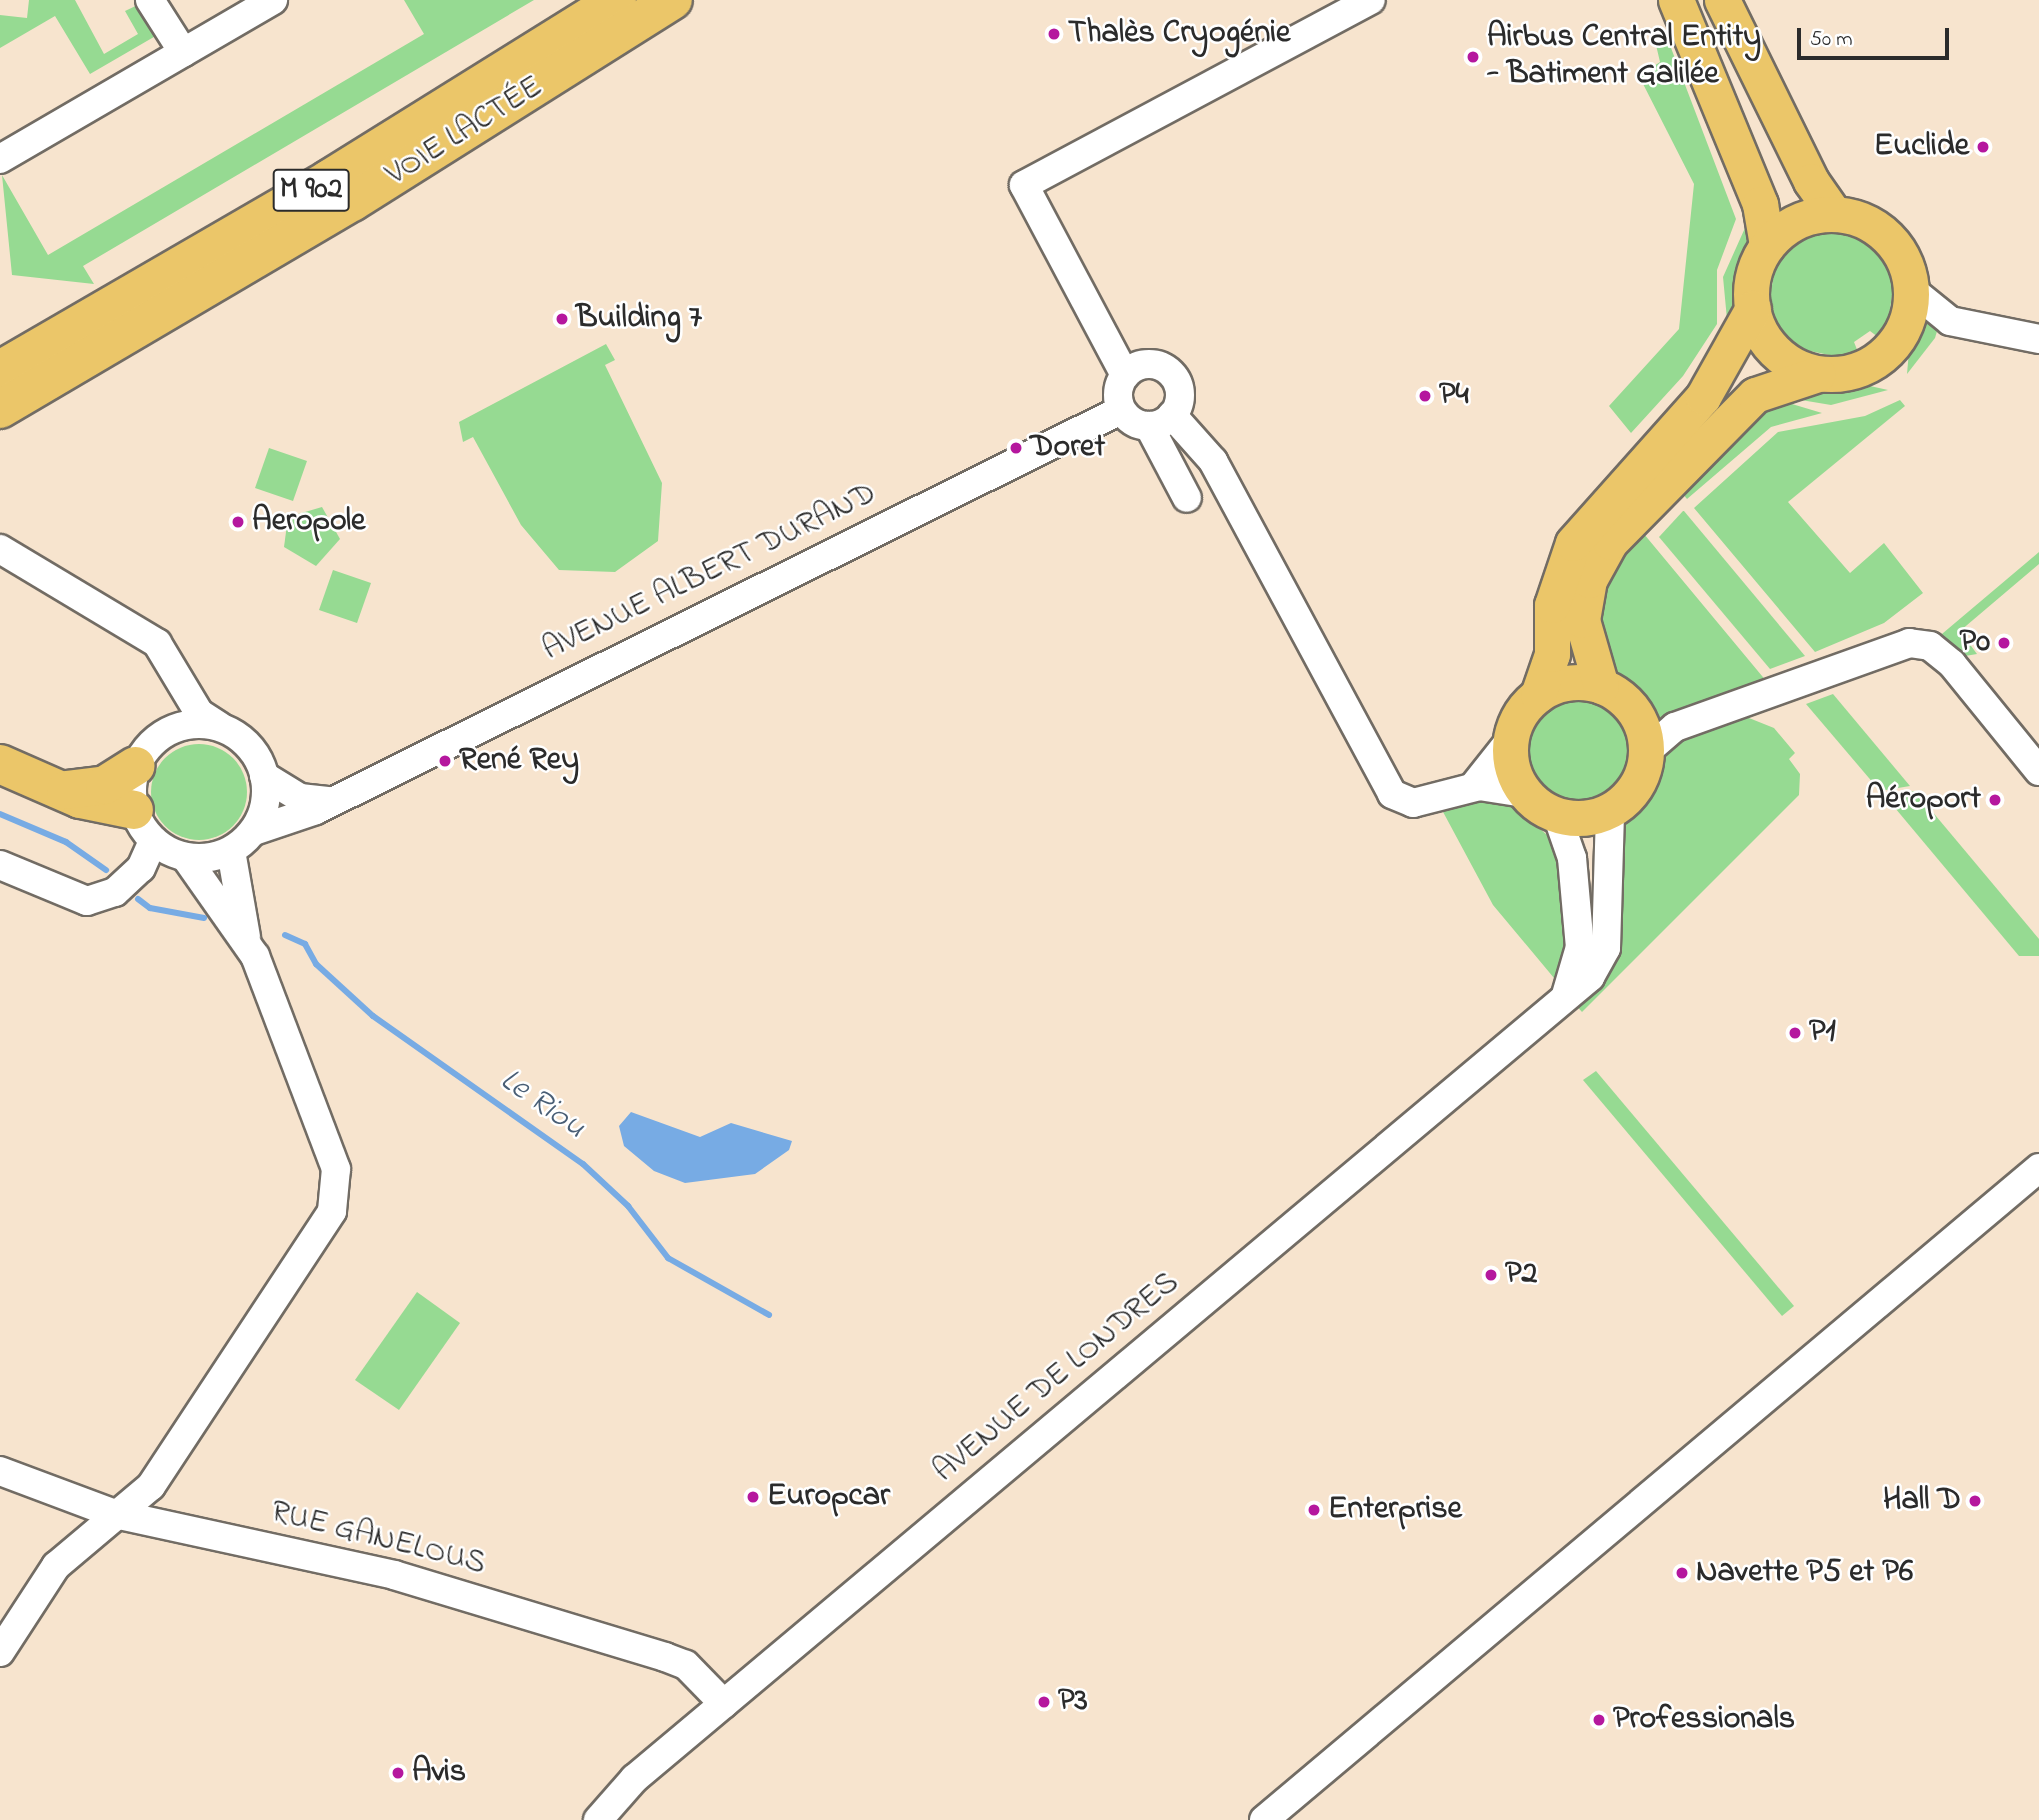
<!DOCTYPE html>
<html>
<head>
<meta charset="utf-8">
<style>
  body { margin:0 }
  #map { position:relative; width:2039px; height:1820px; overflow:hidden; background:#f7e4ce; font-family:"Indie Flower",sans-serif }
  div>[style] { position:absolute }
  .green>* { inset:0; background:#96da92 }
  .round { border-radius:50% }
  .water>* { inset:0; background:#77abe4 }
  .stream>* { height:6px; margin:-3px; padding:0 3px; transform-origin:3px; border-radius:3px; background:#77abe4 }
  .roads { filter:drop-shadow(2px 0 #726c64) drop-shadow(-2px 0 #726c64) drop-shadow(0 2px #726c64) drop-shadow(0 -2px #726c64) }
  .minor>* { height:28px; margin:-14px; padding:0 14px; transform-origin:14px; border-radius:14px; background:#fff }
  .minor>.ring { margin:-14px; padding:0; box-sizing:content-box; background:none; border:28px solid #fff; border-radius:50% }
  .major>* { height:35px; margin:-17.5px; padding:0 17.5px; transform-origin:17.5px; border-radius:17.5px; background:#ebc669 }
  .major>.ring { margin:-17.5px; padding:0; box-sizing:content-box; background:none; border:35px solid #ebc669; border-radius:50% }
  .highway>* { height:38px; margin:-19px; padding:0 19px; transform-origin:19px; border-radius:19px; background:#ebc669 }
  .dots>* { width:19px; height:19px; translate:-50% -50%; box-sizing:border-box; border:4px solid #fff; border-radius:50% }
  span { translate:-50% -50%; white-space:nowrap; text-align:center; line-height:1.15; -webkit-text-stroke:5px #fff; paint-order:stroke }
  .shield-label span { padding:2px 5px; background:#fff; border:2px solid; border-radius:5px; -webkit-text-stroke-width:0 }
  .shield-label { font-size:30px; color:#2b2b2b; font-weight:700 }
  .poi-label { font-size:32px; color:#2b2b2b; font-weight:700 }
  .left { translate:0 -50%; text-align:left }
  .right { translate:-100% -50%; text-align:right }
  .street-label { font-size:32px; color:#2b2b2b }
  .water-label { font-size:33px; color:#495e75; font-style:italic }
  .scale { position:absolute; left:1797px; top:28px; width:152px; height:32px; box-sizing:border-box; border:4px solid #2b2b2b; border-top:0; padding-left:9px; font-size:21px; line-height:24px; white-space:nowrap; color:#2b2b2b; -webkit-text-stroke:5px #fff; paint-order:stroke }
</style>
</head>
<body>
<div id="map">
  <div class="green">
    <div style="clip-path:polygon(29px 0,75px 0,104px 54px,138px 34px,125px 11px,142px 3px,159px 34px,90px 74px,55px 16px,0 48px,0 15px,27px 18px)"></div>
    <div style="clip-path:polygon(404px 0,534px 0,83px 266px,94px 284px,12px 275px,2px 175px,48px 255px,424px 34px)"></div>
    <div style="clip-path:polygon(1668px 40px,1736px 219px,1717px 270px,1717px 324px,1683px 376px,1631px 433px,1609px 406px,1679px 329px,1694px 184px,1639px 76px,1660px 62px,1656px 45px)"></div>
    <div style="clip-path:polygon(1749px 219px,1753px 237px,1739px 267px,1737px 311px,1728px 330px,1723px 277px)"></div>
    <div style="clip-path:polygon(1819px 231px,1844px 231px,1867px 241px,1885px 258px,1894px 282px,1888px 323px,1878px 337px,1870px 331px,1854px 342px,1858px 352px,1844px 358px,1795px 348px,1777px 330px,1768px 307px,1777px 258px,1795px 240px)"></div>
    <div style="clip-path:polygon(1926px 320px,1938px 328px,1935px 338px,1907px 374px,1909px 351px)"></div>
    <div style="clip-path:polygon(606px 344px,615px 360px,605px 365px,662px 483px,658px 541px,615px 572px,559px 570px,521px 525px,473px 437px,463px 442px,459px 422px)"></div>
    <div style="clip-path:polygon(1861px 384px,1888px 390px,1831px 405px,1795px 399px,1815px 390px)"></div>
    <div style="clip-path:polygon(1900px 400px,1905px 406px,1788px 502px,1850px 573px,1884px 543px,1923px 593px,1884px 623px,1815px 652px,1694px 508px,1778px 432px,1865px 416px)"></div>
    <div style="clip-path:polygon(1782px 401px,1822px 413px,1771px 427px,1687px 499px,1677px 487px,1740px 421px)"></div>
    <div style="clip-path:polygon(269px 448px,307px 461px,293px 501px,255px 488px)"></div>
    <div style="clip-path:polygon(322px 507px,340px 539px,316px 566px,284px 547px,288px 517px)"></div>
    <div style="clip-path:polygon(1683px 511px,1684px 511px,1805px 656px,1770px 669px,1659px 537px)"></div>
    <div style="clip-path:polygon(1639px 528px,1767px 682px,1659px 722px,1639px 692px,1604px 661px,1596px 596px)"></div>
    <div style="clip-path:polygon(2039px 552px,2039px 564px,1960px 631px,1977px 654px,1959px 657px,1936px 639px)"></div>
    <div style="clip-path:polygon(333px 570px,371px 583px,357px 623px,319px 610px)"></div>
    <div style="clip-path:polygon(1833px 694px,1910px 786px,1880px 791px,1806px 704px)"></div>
    <div class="round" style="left:1528px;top:700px;width:100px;height:100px"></div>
    <div style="clip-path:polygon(1744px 716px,1774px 728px,1795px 753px,1789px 759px,1800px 774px,1799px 795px,1582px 1012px,1574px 1003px,1620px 926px,1622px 824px,1650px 795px,1665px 755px,1682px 737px)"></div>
    <div class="round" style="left:151px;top:744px;width:96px;height:96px"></div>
    <div style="clip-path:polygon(1915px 791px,2039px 939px,2039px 956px,2019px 956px,1885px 796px)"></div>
    <div style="clip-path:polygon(1476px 799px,1510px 803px,1554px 841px,1563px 863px,1557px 865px,1563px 867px,1571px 948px,1559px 984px,1493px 905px,1442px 810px)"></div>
    <div style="clip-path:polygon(1596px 1071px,1794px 1306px,1782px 1316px,1583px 1080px)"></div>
    <div style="clip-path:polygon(417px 1292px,460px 1323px,399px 1410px,355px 1380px)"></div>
  </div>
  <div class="water">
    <div style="clip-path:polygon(631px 1112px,700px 1137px,731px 1123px,792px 1141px,789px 1150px,755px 1174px,685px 1183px,654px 1171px,624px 1146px,619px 1126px)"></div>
  </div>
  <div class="stream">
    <div style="left:0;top:814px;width:72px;rotate:23deg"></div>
    <div style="left:66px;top:842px;width:49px;rotate:35deg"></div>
    <div style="left:138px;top:899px;width:15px;rotate:37deg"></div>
    <div style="left:150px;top:908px;width:55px;rotate:10.5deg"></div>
    <div style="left:285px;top:935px;width:22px;rotate:24deg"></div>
    <div style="left:305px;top:944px;width:23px;rotate:61deg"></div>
    <div style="left:316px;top:964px;width:77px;rotate:42.4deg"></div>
    <div style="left:373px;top:1016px;width:257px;rotate:35.2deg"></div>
    <div style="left:583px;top:1164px;width:62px;rotate:43deg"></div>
    <div style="left:628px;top:1206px;width:66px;rotate:52.4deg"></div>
    <div style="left:668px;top:1258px;width:116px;rotate:29.4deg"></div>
  </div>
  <div class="roads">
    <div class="minor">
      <div style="left:150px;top:0;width:62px;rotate:57.6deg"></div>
      <div style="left:0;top:159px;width:316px;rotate:-30.2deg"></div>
      <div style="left:1912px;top:290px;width:49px;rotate:39.2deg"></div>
      <div style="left:1950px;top:321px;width:91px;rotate:11.4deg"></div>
      <div class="ring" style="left:1118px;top:364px;width:34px;height:34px"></div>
      <div style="left:1125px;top:375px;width:215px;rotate:-118deg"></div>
      <div style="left:1024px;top:185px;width:393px;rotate:-28.1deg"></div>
      <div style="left:1172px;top:415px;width:62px;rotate:48.3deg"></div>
      <div style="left:1213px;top:461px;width:378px;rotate:61.7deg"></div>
      <div style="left:1392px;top:794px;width:23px;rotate:23deg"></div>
      <div style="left:1413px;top:803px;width:68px;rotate:-14.4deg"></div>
      <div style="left:1479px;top:786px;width:47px;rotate:8.7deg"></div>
      <div style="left:1149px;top:426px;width:81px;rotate:62.2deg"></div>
      <div style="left:0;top:549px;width:183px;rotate:30.9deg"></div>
      <div style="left:157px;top:643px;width:82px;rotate:59deg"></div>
      <div style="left:199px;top:713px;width:24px;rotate:33deg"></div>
      <div class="ring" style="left:132px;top:724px;width:106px;height:106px"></div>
      <div style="left:1646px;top:752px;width:38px;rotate:-41deg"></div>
      <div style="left:1675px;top:727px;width:249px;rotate:-19.7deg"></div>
      <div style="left:1909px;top:643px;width:21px;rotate:8deg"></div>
      <div style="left:1930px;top:646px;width:28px;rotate:39deg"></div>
      <div style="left:1952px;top:664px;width:138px;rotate:50.9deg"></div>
      <div style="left:264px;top:776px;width:42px;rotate:31.4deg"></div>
      <div style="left:300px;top:798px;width:30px;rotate:6deg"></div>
      <div style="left:1473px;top:787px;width:61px;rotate:-51.6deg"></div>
      <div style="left:1557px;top:815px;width:46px;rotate:70.8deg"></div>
      <div style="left:1572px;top:858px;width:89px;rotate:84.9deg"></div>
      <div style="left:1580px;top:947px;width:50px;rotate:106.3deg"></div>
      <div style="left:254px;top:831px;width:65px;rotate:-18.7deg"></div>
      <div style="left:316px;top:810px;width:899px;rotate:-26.42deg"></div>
      <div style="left:231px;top:851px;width:87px;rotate:80.1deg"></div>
      <div style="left:0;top:865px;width:94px;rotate:22.5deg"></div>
      <div style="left:87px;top:901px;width:29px;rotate:-18deg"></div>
      <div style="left:115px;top:892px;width:35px;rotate:-43deg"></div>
      <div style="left:141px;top:868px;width:30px;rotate:-66deg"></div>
      <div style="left:0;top:1471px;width:123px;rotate:20.5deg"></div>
      <div style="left:115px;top:1514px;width:286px;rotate:12.3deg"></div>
      <div style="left:394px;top:1575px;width:283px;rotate:16.8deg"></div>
      <div style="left:665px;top:1657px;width:22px;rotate:21deg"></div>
      <div style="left:686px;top:1665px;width:54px;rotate:45.7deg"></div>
      <div style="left:0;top:1652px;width:103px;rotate:-56.9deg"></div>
      <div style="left:56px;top:1566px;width:124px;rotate:-40.1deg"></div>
      <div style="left:151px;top:1486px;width:329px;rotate:-56.6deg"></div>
      <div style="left:332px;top:1211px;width:42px;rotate:-84.6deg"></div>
      <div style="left:336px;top:1169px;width:228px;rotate:-110.8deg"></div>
      <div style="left:255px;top:956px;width:120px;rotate:-125.1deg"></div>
      <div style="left:598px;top:1820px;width:55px;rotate:-48.7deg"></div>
      <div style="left:634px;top:1779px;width:1248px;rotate:-39.99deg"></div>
      <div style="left:1590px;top:977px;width:33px;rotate:-61deg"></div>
      <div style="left:1606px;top:948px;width:138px;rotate:-88.3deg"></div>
      <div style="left:1264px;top:1820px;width:1013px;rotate:-40.07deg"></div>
    </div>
    <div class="major">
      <div style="left:1676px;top:0;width:221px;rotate:67.6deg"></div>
      <div style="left:1760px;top:204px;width:42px;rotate:80.3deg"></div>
      <div style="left:1722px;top:0;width:202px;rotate:63.8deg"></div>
      <div style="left:1811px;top:181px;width:40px;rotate:55.1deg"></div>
      <div class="ring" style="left:1751px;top:214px;width:125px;height:125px"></div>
      <div class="ring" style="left:1510px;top:682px;width:101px;height:101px"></div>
      <div style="left:1601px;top:686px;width:69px;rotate:-106.1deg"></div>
      <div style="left:1582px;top:620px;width:41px;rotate:-80.1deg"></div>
      <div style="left:1589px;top:580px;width:43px;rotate:-61.1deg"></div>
      <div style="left:1610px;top:542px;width:206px;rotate:-45.4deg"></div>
      <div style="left:1755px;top:395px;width:66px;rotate:-18.4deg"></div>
      <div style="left:1538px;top:695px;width:43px;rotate:-71.1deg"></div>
      <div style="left:1552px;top:654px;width:49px;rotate:-90deg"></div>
      <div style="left:1552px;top:605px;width:65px;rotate:-71.3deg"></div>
      <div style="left:1573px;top:543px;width:195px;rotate:-48.3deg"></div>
      <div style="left:1703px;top:397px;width:102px;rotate:-60.7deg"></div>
    </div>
    <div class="highway">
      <div style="left:0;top:370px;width:380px;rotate:-30.1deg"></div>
      <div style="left:329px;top:179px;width:339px;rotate:-31.9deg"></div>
      <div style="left:0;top:409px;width:408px;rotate:-30.5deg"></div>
      <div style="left:352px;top:202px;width:379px;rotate:-32.2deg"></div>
      <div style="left:0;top:764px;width:87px;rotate:23.6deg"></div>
      <div style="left:80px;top:799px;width:55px;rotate:11.5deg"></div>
      <div style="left:66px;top:790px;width:39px;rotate:-7deg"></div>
      <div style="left:105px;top:785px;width:36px;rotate:-32deg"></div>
    </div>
  </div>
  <div class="dots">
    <div style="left:1054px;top:34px;background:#b5179e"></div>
    <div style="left:1473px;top:57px;background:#b5179e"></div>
    <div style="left:1983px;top:147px;background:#b5179e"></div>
    <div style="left:562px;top:319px;background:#b5179e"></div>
    <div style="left:1425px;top:396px;background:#b5179e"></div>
    <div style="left:1016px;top:448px;background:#b5179e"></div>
    <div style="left:238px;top:522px;background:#b5179e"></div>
    <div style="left:2004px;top:643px;background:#b5179e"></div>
    <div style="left:445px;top:761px;background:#b5179e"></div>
    <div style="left:1995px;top:800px;background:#b5179e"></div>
    <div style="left:1795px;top:1033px;background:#b5179e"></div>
    <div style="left:1491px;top:1275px;background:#b5179e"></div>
    <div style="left:753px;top:1497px;background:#b5179e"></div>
    <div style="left:1975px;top:1501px;background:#b5179e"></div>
    <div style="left:1314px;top:1510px;background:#b5179e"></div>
    <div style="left:1682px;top:1573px;background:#b5179e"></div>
    <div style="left:1044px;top:1702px;background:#b5179e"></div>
    <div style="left:1599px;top:1720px;background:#b5179e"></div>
    <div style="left:398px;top:1773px;background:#b5179e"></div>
  </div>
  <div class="shield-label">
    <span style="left:311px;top:190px">M 902</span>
  </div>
  <div class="poi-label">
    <span class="left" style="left:1068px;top:34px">Thalès Cryogénie</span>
    <span class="left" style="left:1487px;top:57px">Airbus Central Entity<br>- Batiment Galilée</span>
    <span class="right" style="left:1969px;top:147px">Euclide</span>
    <span class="left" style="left:576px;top:319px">Building 7</span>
    <span class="left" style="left:1439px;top:396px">P4</span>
    <span class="left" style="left:1030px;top:448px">Doret</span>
    <span class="left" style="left:252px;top:522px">Aeropole</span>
    <span class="right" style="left:1990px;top:643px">P0</span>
    <span class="left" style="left:459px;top:761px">René Rey</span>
    <span class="right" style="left:1981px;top:800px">Aéroport</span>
    <span class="left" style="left:1809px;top:1033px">P1</span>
    <span class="left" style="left:1505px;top:1275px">P2</span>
    <span class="left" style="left:767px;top:1497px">Europcar</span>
    <span class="right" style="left:1961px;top:1501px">Hall D</span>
    <span class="left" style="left:1328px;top:1510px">Enterprise</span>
    <span class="left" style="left:1696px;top:1573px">Navette P5 et P6</span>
    <span class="left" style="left:1058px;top:1702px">P3</span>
    <span class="left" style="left:1613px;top:1720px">Professionals</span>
    <span class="left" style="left:412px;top:1773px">Avis</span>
  </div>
  <div class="street-label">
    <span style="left:465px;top:132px;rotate:-32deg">VOIE LACTÉE</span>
    <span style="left:710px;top:573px;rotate:-26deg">AVENUE ALBERT DURAND</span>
    <span style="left:1057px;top:1378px;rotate:-40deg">AVENUE DE LONDRES</span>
    <span style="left:378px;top:1539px;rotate:14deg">RUE GANELOUS</span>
  </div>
  <div class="water-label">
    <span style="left:542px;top:1105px;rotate:35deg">Le Riou</span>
  </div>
  <div class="scale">50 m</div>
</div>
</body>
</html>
